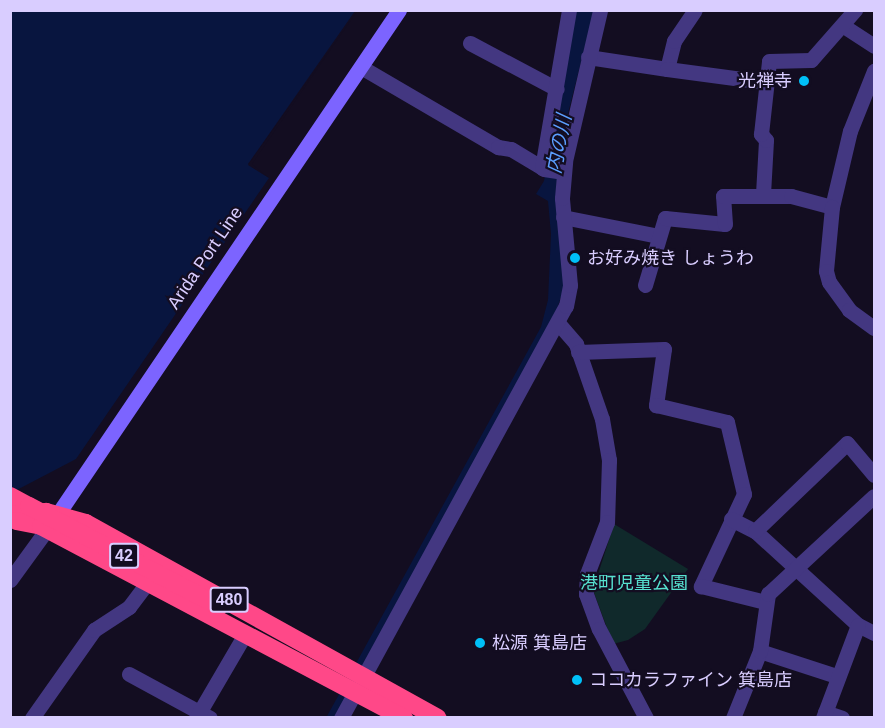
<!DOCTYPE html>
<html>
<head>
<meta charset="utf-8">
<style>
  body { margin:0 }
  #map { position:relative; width:885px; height:728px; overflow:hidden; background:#130d21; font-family:Arial,"Noto Sans JP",sans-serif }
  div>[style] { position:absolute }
  .green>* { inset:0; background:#10292b }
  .water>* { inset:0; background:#08153f }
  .pier>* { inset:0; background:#130d21 }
  .street>* { height:15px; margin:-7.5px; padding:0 7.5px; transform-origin:7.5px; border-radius:7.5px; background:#433781 }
  .secondary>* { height:15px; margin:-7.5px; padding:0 7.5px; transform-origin:7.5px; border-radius:7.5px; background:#7c64ff }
  .highway>* { height:18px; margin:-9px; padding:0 9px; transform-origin:9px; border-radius:9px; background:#ff4888 }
  .highway-bridge>* { height:18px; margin:-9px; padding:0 9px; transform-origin:9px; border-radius:9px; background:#ff4888 }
  .dots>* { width:16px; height:16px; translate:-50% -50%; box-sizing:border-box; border:3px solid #130d21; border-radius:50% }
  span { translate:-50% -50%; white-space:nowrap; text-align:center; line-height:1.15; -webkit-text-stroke:4.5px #130d21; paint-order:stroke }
  .shield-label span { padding:2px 4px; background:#130d21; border:2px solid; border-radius:4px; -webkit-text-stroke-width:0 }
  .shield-label { font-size:16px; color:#d9cdff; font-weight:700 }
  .poi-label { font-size:18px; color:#d9cdff }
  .right { translate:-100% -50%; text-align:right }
  .left { translate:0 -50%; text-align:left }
  .street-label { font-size:18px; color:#d9cdff }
  .park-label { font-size:18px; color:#57e1d0 }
  .water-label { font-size:20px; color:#5b9eff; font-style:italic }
  .frame { position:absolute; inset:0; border:12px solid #d9cdff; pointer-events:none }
</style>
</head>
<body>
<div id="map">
  <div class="green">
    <div style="clip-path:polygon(614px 524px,688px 569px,645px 629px,628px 640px,613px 644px,593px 590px)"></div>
  </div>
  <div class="water">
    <div style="clip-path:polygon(11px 11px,355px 11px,248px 164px,269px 178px,76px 459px,11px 493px)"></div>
    <div style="clip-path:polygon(572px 11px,594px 11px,564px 129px,556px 188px,565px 285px,555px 315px,337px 717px,326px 718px,541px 327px,548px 300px,551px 234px,548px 201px,536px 194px,544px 181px,551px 142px)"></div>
  </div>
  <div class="pier">
    <div style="clip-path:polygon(358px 10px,252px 164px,269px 178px,248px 165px)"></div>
  </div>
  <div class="street">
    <div style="left:842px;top:25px;width:38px;rotate:33deg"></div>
    <div style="left:470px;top:43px;width:98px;rotate:27.9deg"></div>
    <div style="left:588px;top:57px;width:80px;rotate:8.6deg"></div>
    <div style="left:667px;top:69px;width:29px;rotate:-76deg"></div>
    <div style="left:674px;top:41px;width:37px;rotate:-56deg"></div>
    <div style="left:361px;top:67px;width:159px;rotate:30.3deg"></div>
    <div style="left:498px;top:147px;width:13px;rotate:9deg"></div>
    <div style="left:511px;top:149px;width:39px;rotate:31deg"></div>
    <div style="left:544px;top:169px;width:20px;rotate:9deg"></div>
    <div style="left:667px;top:69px;width:98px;rotate:7.6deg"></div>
    <div style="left:542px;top:168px;width:160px;rotate:-80.3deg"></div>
    <div style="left:763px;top:194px;width:54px;rotate:-86.8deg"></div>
    <div style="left:766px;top:140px;width:8px;rotate:-130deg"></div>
    <div style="left:761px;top:134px;width:73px;rotate:-83.7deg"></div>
    <div style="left:769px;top:61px;width:42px;rotate:-1.4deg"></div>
    <div style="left:811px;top:60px;width:67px;rotate:-48.7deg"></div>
    <div style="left:832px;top:207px;width:78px;rotate:-76.7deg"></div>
    <div style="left:850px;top:131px;width:65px;rotate:-68.2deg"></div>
    <div style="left:563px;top:217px;width:98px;rotate:11.2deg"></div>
    <div style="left:645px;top:285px;width:70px;rotate:-73.4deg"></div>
    <div style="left:665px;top:218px;width:60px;rotate:5.7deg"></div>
    <div style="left:725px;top:224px;width:28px;rotate:-94deg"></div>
    <div style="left:723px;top:196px;width:68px"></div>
    <div style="left:791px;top:196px;width:42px;rotate:15deg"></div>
    <div style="left:832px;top:207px;width:64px;rotate:95.4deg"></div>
    <div style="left:826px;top:271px;width:11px;rotate:75deg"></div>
    <div style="left:829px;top:282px;width:34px;rotate:54deg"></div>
    <div style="left:849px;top:310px;width:31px;rotate:36deg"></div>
    <div style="left:558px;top:323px;width:28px;rotate:49deg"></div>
    <div style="left:576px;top:344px;width:79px;rotate:70.9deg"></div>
    <div style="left:602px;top:419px;width:42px;rotate:80.3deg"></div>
    <div style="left:609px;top:460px;width:62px;rotate:91.8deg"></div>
    <div style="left:607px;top:522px;width:56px;rotate:111deg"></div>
    <div style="left:587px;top:574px;width:20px;rotate:93deg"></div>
    <div style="left:586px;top:594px;width:37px;rotate:70deg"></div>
    <div style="left:599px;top:629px;width:101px;rotate:62.2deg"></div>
    <div style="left:578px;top:352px;width:86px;rotate:-2deg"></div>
    <div style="left:664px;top:349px;width:57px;rotate:98.1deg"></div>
    <div style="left:656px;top:405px;width:73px;rotate:13.5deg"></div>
    <div style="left:727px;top:422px;width:74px;rotate:76.7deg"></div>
    <div style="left:744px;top:494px;width:102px;rotate:115.1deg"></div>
    <div style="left:701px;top:586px;width:66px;rotate:14deg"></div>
    <div style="left:731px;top:519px;width:27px;rotate:27deg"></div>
    <div style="left:755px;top:531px;width:139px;rotate:42.4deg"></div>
    <div style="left:858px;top:625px;width:18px;rotate:27deg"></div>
    <div style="left:755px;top:531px;width:127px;rotate:-43.7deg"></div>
    <div style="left:847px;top:443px;width:42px;rotate:49.8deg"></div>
    <div style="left:10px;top:580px;width:63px;rotate:-54deg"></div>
    <div style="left:760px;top:651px;width:80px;rotate:18.2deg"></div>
    <div style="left:129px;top:674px;width:92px;rotate:28.5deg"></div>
    <div style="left:825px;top:712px;width:18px;rotate:19deg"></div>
    <div style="left:32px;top:718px;width:108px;rotate:-54.8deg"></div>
    <div style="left:94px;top:630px;width:42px;rotate:-33.3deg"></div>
    <div style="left:129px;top:607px;width:31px;rotate:-53deg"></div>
    <div style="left:196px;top:718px;width:97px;rotate:-59.7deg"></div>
    <div style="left:341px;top:718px;width:469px;rotate:-61.4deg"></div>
    <div style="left:566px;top:306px;width:21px;rotate:-79deg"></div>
    <div style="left:570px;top:285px;width:87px;rotate:-95.3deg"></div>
    <div style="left:562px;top:198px;width:37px;rotate:-85deg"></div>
    <div style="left:565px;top:161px;width:155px;rotate:-76.9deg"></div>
    <div style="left:733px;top:718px;width:72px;rotate:-68.1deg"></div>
    <div style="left:760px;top:651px;width:58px;rotate:-82deg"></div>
    <div style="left:768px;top:594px;width:144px;rotate:-42.8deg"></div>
    <div style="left:823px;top:718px;width:99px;rotate:-69.4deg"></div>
  </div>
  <div class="secondary">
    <div style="left:51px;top:524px;width:621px;rotate:-55.9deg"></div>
  </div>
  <div class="highway">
    <div style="left:10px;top:496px;width:21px;rotate:28deg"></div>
    <div style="left:10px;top:515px;width:36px;rotate:-5deg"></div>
    <div style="left:46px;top:512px;width:41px;rotate:15.4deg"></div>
    <div style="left:86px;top:523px;width:402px;rotate:29deg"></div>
    <div style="left:16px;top:521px;width:25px;rotate:11deg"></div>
    <div style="left:41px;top:526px;width:411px;rotate:27.9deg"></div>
  </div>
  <div class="highway-bridge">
    <div style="left:29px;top:506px;width:215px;rotate:27.8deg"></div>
  </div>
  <div class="dots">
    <div style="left:804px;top:81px;background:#00c0f8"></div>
    <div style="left:575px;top:258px;background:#00c0f8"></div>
    <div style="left:480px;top:643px;background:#00c0f8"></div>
    <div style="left:577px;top:680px;background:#00c0f8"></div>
  </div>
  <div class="shield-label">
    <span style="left:124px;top:556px">42</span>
    <span style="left:229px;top:600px">480</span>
  </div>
  <div class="poi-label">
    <span class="right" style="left:792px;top:81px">光禅寺</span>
    <span class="left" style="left:587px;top:258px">お好み焼き しょうわ</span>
    <span class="left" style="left:492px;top:643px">松源 箕島店</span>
    <span class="left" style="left:589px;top:680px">ココカラファイン 箕島店</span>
  </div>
  <div class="street-label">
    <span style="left:205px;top:258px;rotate:-56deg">Arida Port Line</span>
  </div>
  <div class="park-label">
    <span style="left:634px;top:583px">港町児童公園</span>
  </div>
  <div class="water-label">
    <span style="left:559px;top:144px;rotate:-79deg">内の川</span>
  </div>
  <div class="frame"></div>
</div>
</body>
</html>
